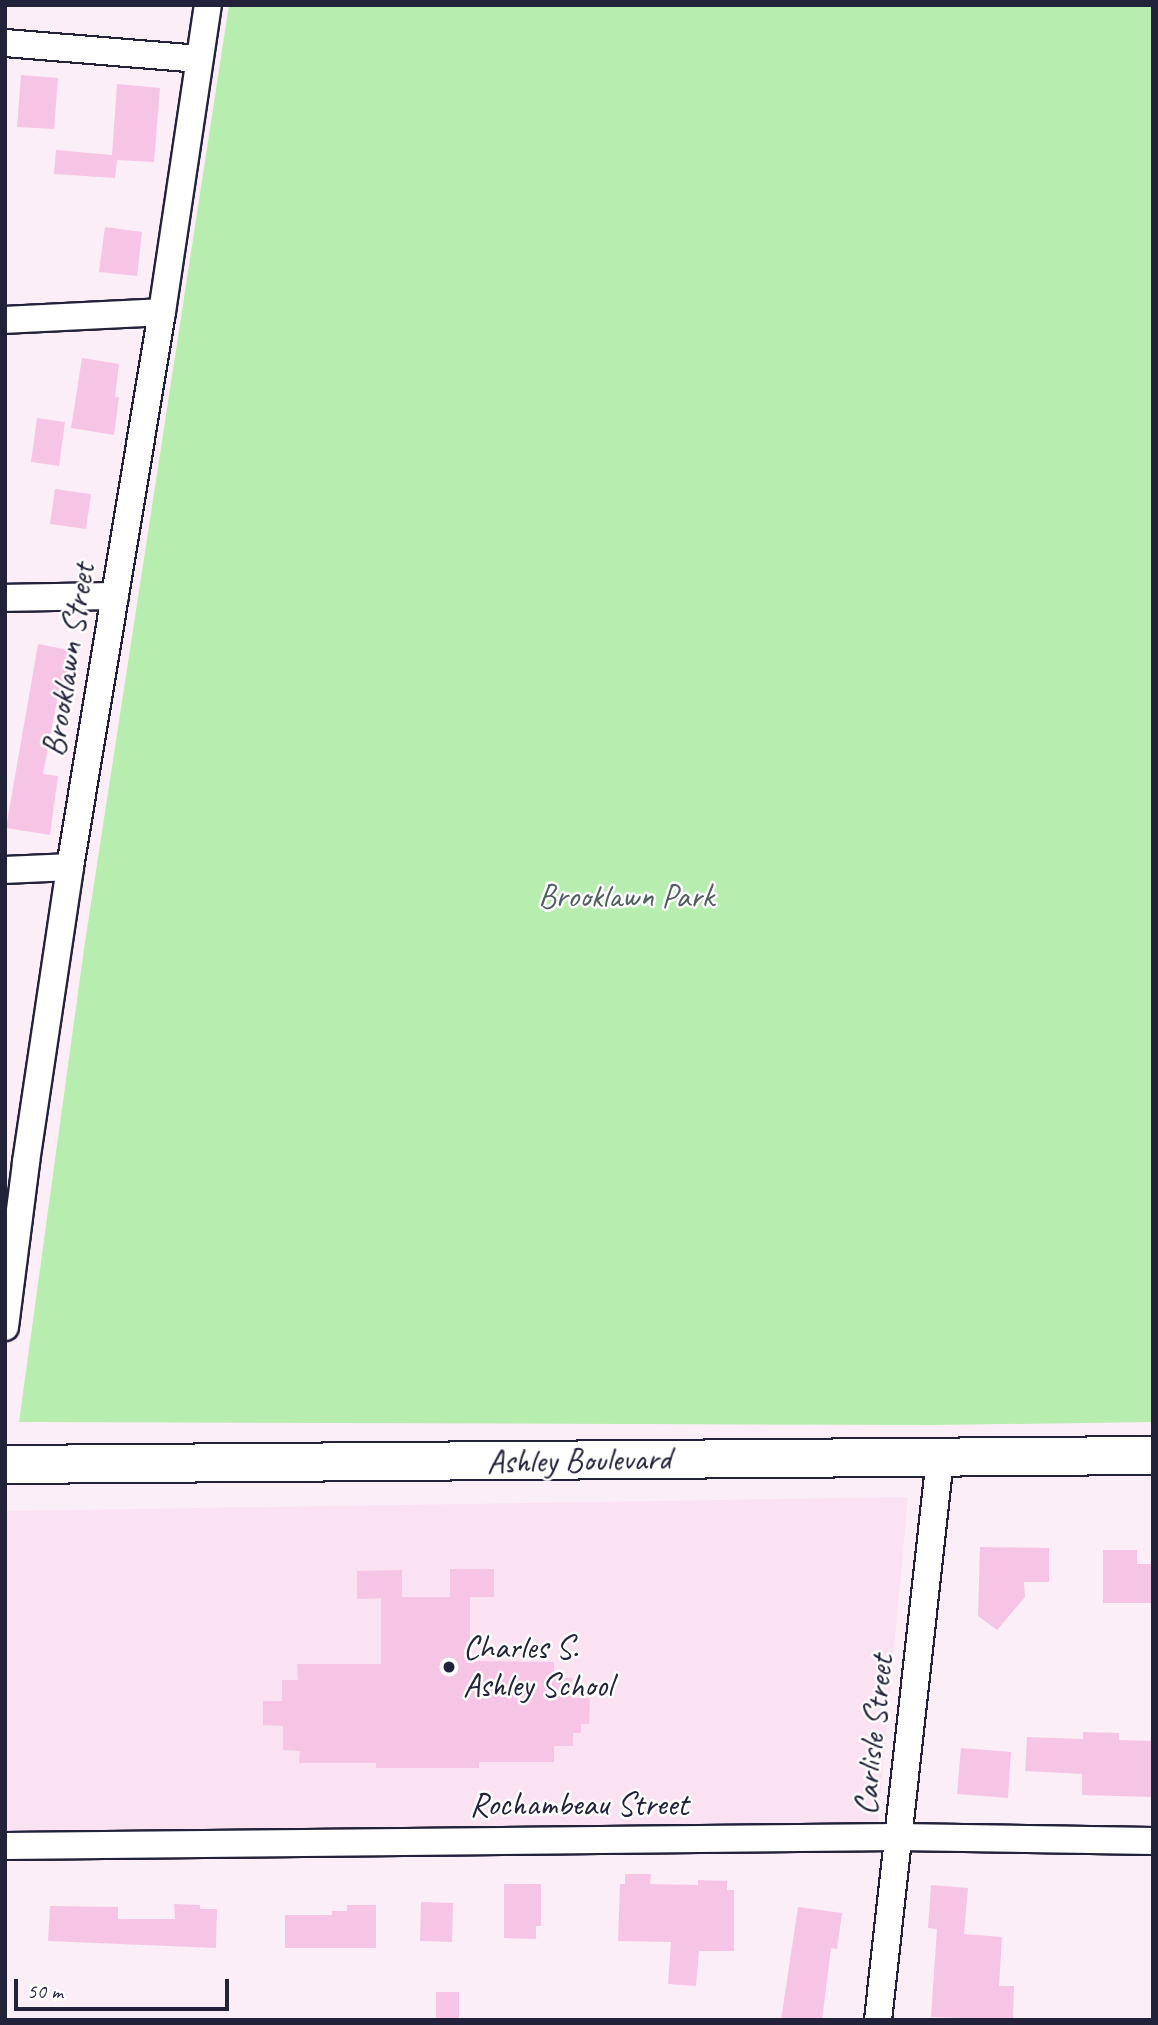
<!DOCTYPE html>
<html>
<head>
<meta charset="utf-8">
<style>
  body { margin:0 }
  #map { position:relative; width:1158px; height:2025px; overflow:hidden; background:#fceef7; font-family:Caveat,sans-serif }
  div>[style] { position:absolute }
  .built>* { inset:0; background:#fae2f2 }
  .green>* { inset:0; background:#b7edae }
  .building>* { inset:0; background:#f6c5e5 }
  .roads { filter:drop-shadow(2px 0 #22223b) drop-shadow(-2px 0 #22223b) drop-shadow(0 2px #22223b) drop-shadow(0 -2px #22223b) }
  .minor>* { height:26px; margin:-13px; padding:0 13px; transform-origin:13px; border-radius:13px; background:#fff }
  .secondary>* { height:37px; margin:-18.5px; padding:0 18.5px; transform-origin:18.5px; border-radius:18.5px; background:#fff }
  .dots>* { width:19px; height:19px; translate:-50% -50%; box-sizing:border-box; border:4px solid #fff; border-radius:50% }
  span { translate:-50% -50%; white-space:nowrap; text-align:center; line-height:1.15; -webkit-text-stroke:5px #fff; paint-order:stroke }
  .street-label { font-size:33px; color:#22223b }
  .park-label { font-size:33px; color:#4f5f5e }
  .poi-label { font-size:33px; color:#22223b }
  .left { translate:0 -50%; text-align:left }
  .frame { position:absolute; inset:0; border:7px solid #22223b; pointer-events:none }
  .scale { position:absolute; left:14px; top:1979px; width:215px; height:32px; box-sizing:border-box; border:4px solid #22223b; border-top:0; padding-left:9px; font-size:21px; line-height:24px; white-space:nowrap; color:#22223b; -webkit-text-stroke:5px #fff; paint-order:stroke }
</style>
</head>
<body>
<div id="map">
  <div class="built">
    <div style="clip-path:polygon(908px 1497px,878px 1822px,5px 1832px,5px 1511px)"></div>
  </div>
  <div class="green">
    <div style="clip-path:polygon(229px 5px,1153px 5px,1153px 1422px,935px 1425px,19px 1422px,84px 949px)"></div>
  </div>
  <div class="building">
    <div style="clip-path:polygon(21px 75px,58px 78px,54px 129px,17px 127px)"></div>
    <div style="clip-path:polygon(117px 84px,160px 88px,154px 162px,117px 160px,115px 178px,54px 174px,56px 150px,112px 155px)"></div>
    <div style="clip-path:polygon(105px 227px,142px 232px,137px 276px,99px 272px)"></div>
    <div style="clip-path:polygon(82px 358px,119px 364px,115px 397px,119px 397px,114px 435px,71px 428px)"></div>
    <div style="clip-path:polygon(37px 418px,65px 422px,59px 466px,31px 462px)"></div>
    <div style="clip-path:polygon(55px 489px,91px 494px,86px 529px,50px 524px)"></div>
    <div style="clip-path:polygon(38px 644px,74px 651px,66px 698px,58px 696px,43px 774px,58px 776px,50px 835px,6px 828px)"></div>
    <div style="clip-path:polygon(980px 1547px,1049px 1548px,1049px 1582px,1024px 1582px,1025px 1597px,997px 1630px,978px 1616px)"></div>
    <div style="clip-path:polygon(1103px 1550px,1137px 1550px,1137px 1564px,1153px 1564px,1153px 1603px,1103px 1603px)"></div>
    <div style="clip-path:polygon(450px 1569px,494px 1569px,494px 1597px,450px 1597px)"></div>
    <div style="clip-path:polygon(402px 1570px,402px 1597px,470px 1597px,470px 1661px,554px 1662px,554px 1678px,572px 1678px,572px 1698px,590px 1698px,589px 1724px,581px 1724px,581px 1733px,573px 1733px,573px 1746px,554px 1746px,554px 1762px,479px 1762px,479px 1768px,376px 1768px,376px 1763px,299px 1763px,300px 1751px,283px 1750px,283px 1726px,263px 1725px,263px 1701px,282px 1701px,282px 1680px,298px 1680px,297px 1664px,381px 1664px,381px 1598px,357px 1599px,357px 1571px)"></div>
    <div style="clip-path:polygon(1083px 1732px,1119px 1733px,1119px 1740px,1153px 1741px,1153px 1797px,1082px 1795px,1082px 1774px,1025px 1771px,1027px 1737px,1083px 1739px)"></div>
    <div style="clip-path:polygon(961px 1748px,1011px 1752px,1008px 1798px,957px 1794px)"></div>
    <div style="clip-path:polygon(625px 1874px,651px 1874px,650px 1884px,698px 1885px,698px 1880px,727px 1881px,727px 1890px,734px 1890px,734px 1951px,699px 1951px,696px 1986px,668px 1984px,671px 1942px,618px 1941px,620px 1884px,625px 1884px)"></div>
    <div style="clip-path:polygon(504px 1884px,541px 1884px,541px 1926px,536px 1926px,536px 1939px,504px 1938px)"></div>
    <div style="clip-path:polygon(931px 1885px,968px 1888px,964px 1934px,1002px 1937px,999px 1986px,1014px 1986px,1013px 2020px,931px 2017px,937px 1929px,928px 1928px)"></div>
    <div style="clip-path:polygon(421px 1902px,453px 1903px,452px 1942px,420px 1941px)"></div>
    <div style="clip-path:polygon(174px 1904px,200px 1905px,200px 1909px,217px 1909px,216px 1948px,48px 1941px,50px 1906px,118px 1907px,118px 1919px,175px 1919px)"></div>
    <div style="clip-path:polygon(347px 1905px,376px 1905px,376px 1948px,285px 1948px,285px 1915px,332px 1915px,332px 1911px,347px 1911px)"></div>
    <div style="clip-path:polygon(798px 1907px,842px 1913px,837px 1949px,831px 1948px,822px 2020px,781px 2020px)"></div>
    <div style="clip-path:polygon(436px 1992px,459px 1992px,459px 2020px,436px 2020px)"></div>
  </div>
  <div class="roads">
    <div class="minor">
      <div style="left:5px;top:43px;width:195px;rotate:4.7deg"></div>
      <div style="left:5px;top:320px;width:157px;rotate:-2.9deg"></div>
      <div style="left:5px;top:598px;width:110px;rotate:-1deg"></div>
      <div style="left:5px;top:870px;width:65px;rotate:-2.6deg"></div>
      <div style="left:5px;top:1327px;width:166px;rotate:-82.7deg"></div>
      <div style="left:26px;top:1162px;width:298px;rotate:-81.5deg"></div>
      <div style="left:70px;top:867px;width:563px;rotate:-80.59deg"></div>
      <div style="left:162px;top:312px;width:310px;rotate:-81.5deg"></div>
      <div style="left:5px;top:1846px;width:893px;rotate:-0.58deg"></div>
      <div style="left:898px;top:1837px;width:255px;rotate:0.9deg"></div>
      <div style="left:878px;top:2020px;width:565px;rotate:-83.7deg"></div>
    </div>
    <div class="secondary">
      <div style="left:5px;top:1464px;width:1148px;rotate:-0.45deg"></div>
    </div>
  </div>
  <div class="dots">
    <div style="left:449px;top:1667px;background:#22223b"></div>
  </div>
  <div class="street-label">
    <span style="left:69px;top:660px;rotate:-81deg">Brooklawn Street</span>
    <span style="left:579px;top:1461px;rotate:-1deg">Ashley Boulevard</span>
    <span style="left:874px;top:1735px;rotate:-84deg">Carlisle Street</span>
    <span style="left:579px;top:1805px">Rochambeau Street</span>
  </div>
  <div class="park-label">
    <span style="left:626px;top:897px">Brooklawn Park</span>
  </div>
  <div class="poi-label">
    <span class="left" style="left:463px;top:1667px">Charles S.<br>Ashley School</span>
  </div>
  <div class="frame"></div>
  <div class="scale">50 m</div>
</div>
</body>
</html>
